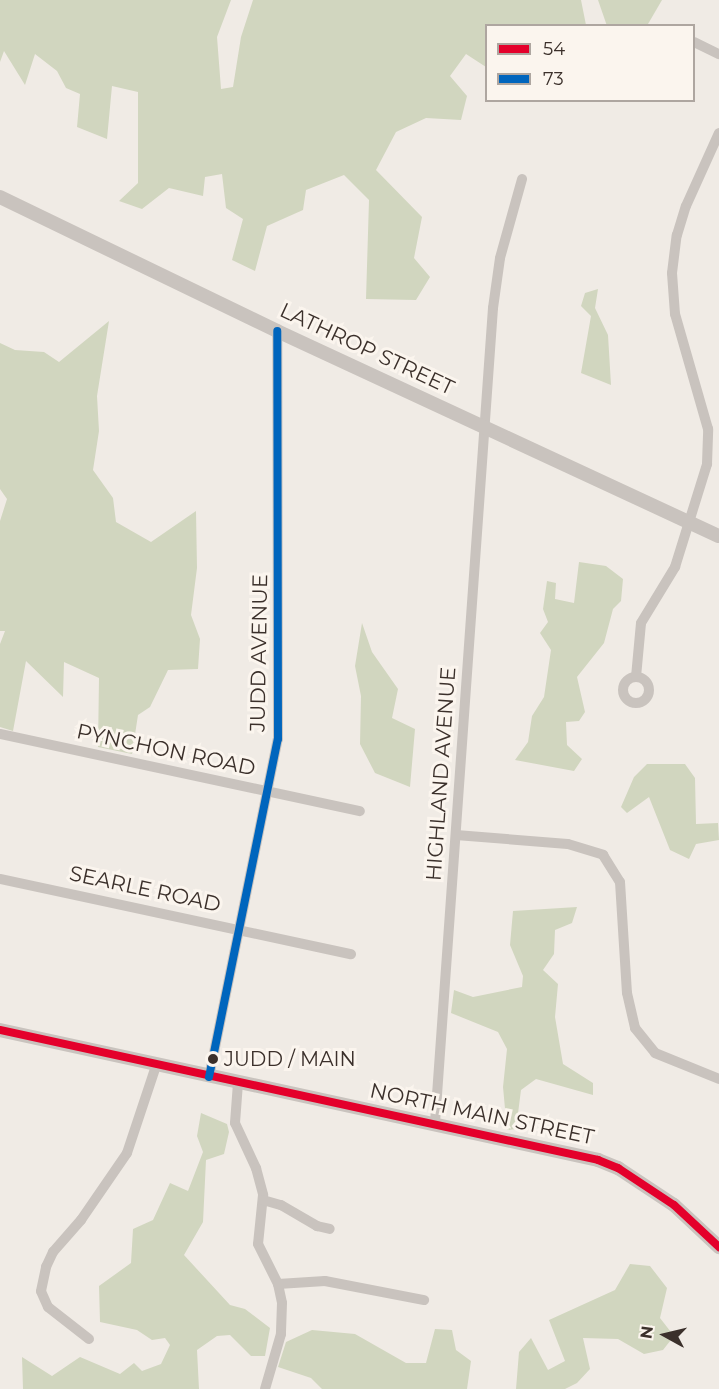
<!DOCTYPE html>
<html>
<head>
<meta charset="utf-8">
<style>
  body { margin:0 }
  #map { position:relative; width:719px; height:1389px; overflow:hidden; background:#f0ebe5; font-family:Montserrat,sans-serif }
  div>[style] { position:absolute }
  .green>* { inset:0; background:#d1d6bf }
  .minor>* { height:10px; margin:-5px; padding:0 5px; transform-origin:5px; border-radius:5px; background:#c9c3be }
  .minor>.ring { margin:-5px; padding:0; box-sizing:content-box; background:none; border:10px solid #c9c3be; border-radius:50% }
  .tertiary>* { height:14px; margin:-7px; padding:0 7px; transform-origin:7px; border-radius:7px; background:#c9c3be }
  .bus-1>* { height:8px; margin:-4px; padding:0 4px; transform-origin:4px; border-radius:4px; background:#e4002b }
  .bus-2>* { height:8px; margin:-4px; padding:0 4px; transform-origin:4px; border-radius:4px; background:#0065bd }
  .dots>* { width:16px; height:16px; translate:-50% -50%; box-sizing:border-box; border:3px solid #fbf5ee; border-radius:50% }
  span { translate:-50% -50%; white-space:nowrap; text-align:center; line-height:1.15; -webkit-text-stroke:6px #fbf5ee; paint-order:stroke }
  .bus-label { font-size:20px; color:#3b302b }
  .left { translate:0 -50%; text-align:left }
  .street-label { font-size:21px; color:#3b302b }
  .legend { position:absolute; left:485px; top:24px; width:210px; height:78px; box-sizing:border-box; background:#fbf5ee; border:2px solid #aea6a0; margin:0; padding:8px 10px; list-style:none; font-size:18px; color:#3b302b }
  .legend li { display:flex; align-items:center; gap:12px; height:30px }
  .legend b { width:30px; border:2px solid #aea6a0 }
  .north { position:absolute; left:635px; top:1305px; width:60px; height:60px; -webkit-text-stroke:4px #fbf5ee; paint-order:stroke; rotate:278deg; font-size:16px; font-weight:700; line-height:24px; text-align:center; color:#3b302b }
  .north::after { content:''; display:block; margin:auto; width:21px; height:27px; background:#3b302b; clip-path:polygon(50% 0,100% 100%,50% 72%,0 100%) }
</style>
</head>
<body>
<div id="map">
  <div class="green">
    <div style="clip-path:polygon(0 0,231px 0,217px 37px,221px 89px,233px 87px,241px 37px,253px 0,581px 0,586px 25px,486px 26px,486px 67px,466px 54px,450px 76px,467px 96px,461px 120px,426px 118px,396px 132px,376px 170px,422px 217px,414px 258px,430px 277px,416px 300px,366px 299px,369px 200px,344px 175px,306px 190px,303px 210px,267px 226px,255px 271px,232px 260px,243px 219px,226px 208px,222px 174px,205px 177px,203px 196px,169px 188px,142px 209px,119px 201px,138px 183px,138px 92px,112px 86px,107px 139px,77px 127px,80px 94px,66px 88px,57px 71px,35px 54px,25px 85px,4px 51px,0 62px)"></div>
    <div style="clip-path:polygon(598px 0,662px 0,648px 24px,607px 26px)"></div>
    <div style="clip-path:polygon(598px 289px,595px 308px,608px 335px,611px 385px,581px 373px,591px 316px,581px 306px,585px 293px)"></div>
    <div style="clip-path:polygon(109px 321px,97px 396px,99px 431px,93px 470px,113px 498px,116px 522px,151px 542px,196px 511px,197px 568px,191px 615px,200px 639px,198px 669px,168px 670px,150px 707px,138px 715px,132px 754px,98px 747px,99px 678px,64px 662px,63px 697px,26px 661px,13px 731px,0 727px,0 644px,5px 631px,0 631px,0 521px,7px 499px,0 489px,0 343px,15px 350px,44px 352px,59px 362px)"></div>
    <div style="clip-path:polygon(579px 562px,606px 566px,623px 579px,621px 601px,613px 609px,604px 643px,577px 677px,585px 712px,579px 721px,566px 722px,567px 745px,582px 759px,574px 771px,515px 760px,528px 742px,532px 716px,544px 697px,551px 650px,540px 633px,548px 622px,543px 609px,547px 581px,556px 583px,555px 599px,574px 603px)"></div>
    <div style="clip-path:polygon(362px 623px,372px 652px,398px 689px,392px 718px,415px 729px,410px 787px,375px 773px,360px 744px,361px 696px,355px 666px)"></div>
    <div style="clip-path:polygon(647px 764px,685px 764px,695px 778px,696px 824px,718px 823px,719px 840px,696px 844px,689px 859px,670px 850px,649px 797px,627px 813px,621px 807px,634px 777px)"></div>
    <div style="clip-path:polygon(577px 907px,572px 923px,555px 930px,554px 954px,543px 970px,558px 984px,555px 1017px,563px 1064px,593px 1083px,593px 1095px,536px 1079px,521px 1090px,516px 1129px,507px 1130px,503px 1087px,507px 1049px,498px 1032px,451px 1013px,454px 990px,473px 997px,522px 987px,523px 976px,510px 945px,513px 911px)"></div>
    <div style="clip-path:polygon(201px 1113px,227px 1124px,229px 1132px,224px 1154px,206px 1160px,203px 1222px,184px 1255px,230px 1305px,245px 1309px,270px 1328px,265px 1356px,251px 1356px,230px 1335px,217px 1336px,197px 1350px,199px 1389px,23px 1389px,22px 1357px,52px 1376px,80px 1357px,120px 1374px,134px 1363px,142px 1371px,161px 1364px,170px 1345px,165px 1338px,152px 1340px,137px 1330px,100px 1322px,99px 1286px,131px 1263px,133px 1229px,153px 1220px,170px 1183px,188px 1191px,203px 1152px,197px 1136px)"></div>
    <div style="clip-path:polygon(630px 1264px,650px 1266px,667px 1288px,660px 1318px,674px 1336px,663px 1350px,644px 1354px,618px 1339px,583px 1338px,590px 1369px,577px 1383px,565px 1389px,516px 1389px,519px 1352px,531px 1338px,548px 1370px,565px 1361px,549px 1320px,615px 1290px)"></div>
    <div style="clip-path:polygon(435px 1329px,452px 1330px,456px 1350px,471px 1361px,467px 1389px,322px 1389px,311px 1378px,278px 1367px,286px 1342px,312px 1330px,355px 1334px,406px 1363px,426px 1363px)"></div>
  </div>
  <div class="minor">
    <div style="left:694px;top:42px;width:28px;rotate:26deg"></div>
    <div class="ring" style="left:623px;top:677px;width:16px;height:16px"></div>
    <div style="left:636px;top:677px;width:54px;rotate:-84.7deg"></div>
    <div style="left:641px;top:623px;width:66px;rotate:-58.7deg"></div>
    <div style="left:675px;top:567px;width:108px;rotate:-72.7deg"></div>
    <div style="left:707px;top:464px;width:35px;rotate:-88deg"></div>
    <div style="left:708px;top:429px;width:120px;rotate:-106deg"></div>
    <div style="left:675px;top:314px;width:41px;rotate:-94.2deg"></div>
    <div style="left:672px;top:273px;width:38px;rotate:-83deg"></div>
    <div style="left:677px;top:235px;width:30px;rotate:-73deg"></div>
    <div style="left:686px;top:206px;width:80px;rotate:-65.7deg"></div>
    <div style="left:0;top:734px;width:368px;rotate:12.1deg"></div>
    <div style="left:456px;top:835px;width:112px;rotate:4.6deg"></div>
    <div style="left:568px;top:844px;width:37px;rotate:17deg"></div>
    <div style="left:603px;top:855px;width:32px;rotate:58deg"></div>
    <div style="left:620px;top:882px;width:111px;rotate:86.4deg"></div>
    <div style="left:627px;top:993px;width:36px;rotate:77deg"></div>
    <div style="left:635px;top:1028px;width:32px;rotate:51deg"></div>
    <div style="left:655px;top:1053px;width:69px;rotate:22.1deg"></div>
    <div style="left:0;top:879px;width:359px;rotate:12.1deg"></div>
    <div style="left:209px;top:1077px;width:345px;rotate:-78.5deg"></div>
    <div style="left:278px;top:739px;width:408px;rotate:-90.1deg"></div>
    <div style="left:238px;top:1083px;width:40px;rotate:94.3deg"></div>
    <div style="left:235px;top:1123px;width:50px;rotate:65deg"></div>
    <div style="left:256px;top:1168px;width:28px;rotate:75deg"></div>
    <div style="left:263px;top:1195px;width:49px;rotate:95.8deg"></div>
    <div style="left:258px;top:1244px;width:45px;rotate:63.4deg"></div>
    <div style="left:278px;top:1284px;width:19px;rotate:78deg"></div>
    <div style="left:282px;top:1303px;width:31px;rotate:92deg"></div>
    <div style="left:281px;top:1334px;width:57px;rotate:106.2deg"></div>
    <div style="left:435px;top:1123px;width:817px;rotate:-85.93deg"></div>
    <div style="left:493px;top:308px;width:50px;rotate:-82deg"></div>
    <div style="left:500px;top:258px;width:82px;rotate:-74.4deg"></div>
    <div style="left:263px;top:1200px;width:19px;rotate:16deg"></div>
    <div style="left:281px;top:1205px;width:42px;rotate:30.3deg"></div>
    <div style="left:317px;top:1226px;width:13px;rotate:13deg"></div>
    <div style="left:278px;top:1284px;width:47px;rotate:-3.7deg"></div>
    <div style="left:325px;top:1281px;width:101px;rotate:10.9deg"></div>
    <div style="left:89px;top:1339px;width:52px;rotate:-142deg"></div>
    <div style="left:48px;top:1307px;width:17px;rotate:-114deg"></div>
    <div style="left:41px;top:1291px;width:25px;rotate:-78deg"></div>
    <div style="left:46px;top:1267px;width:17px;rotate:-65deg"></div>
    <div style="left:53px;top:1252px;width:43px;rotate:-48.8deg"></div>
    <div style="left:81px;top:1220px;width:81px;rotate:-55.5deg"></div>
    <div style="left:127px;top:1153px;width:92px;rotate:-71.6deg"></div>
  </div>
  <div class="tertiary">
    <div style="left:0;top:197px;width:308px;rotate:25.8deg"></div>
    <div style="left:277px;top:331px;width:487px;rotate:24.9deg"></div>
    <div style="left:0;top:1030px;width:612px;rotate:12.26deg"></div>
    <div style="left:598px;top:1160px;width:22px;rotate:22deg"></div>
    <div style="left:618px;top:1168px;width:67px;rotate:33.5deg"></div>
    <div style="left:674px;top:1205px;width:62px;rotate:43deg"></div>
  </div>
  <div class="bus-1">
    <div style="left:0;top:1030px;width:612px;rotate:12.26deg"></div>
    <div style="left:598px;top:1160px;width:22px;rotate:22deg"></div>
    <div style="left:618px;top:1168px;width:67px;rotate:33.5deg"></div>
    <div style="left:674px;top:1205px;width:62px;rotate:43deg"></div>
  </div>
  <div class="bus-2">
    <div style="left:209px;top:1077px;width:345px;rotate:-78.5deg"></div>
    <div style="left:278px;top:739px;width:408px;rotate:-90.1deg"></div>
  </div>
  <div class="dots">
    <div style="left:213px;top:1059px;background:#3b302b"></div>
  </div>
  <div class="bus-label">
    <span class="left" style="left:224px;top:1059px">JUDD / MAIN</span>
  </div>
  <div class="street-label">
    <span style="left:367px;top:349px;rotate:25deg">LATHROP STREET</span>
    <span style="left:259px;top:653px;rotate:-89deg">JUDD AVENUE</span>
    <span style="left:166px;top:750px;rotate:12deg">PYNCHON ROAD</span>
    <span style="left:441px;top:774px;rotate:-86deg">HIGHLAND AVENUE</span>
    <span style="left:145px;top:889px;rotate:12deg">SEARLE ROAD</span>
    <span style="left:482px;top:1114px;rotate:12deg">NORTH MAIN STREET</span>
  </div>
  <ul class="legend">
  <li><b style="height:8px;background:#e4002b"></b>54</li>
  <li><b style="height:8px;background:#0065bd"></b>73</li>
  </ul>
  <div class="north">N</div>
</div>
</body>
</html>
